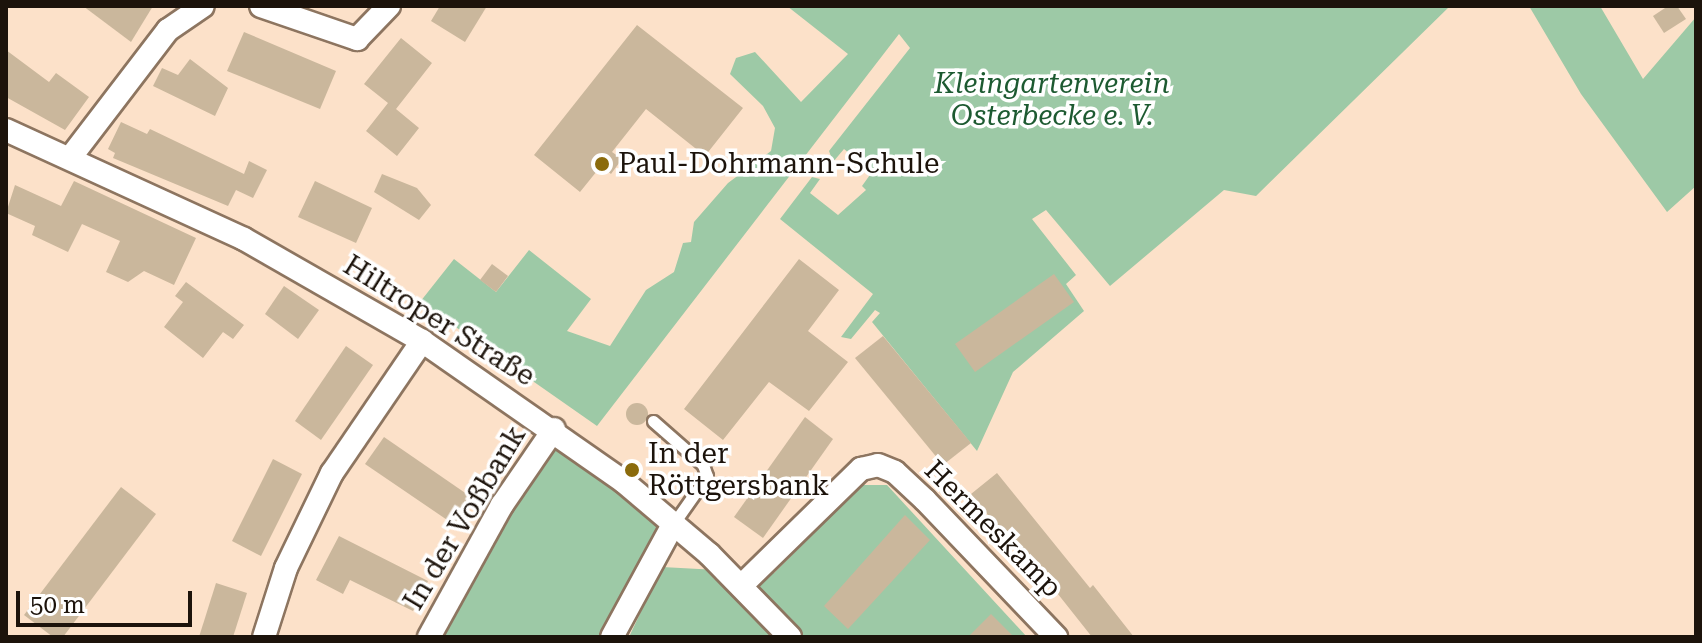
<!DOCTYPE html>
<html>
<head>
<meta charset="utf-8">
<style>
  body { margin:0 }
  #map { position:relative; width:1702px; height:643px; overflow:hidden; background:#fce1c9; font-family:"Roboto Serif",serif }
  div>[style] { position:absolute }
  .green>* { inset:0; background:#9dc9a6 }
  .building>* { inset:0; background:#cab79c }
  .round { border-radius:50% }
  .roads { filter:drop-shadow(2px 0 #8d7560) drop-shadow(-2px 0 #8d7560) drop-shadow(0 2px #8d7560) drop-shadow(0 -2px #8d7560) }
  .lane>* { height:11px; margin:-5.5px; padding:0 5.5px; transform-origin:5.5px; border-radius:5.5px; background:#fff }
  .street>* { height:22px; margin:-11px; padding:0 11px; transform-origin:11px; border-radius:11px; background:#fff }
  .dots>* { width:22px; height:22px; translate:-50% -50%; box-sizing:border-box; border:4px solid #fff; border-radius:50% }
  span { translate:-50% -50%; white-space:nowrap; text-align:center; line-height:1.15; -webkit-text-stroke:7px #fff; paint-order:stroke }
  .park-label { font-size:28px; color:#1d5a31; font-style:italic }
  .poi-label { font-size:28px; color:#1c130b }
  .left { translate:0 -50%; text-align:left }
  .street-label { font-size:28px; color:#1c130b }
  .frame { position:absolute; inset:0; border:8px solid #1c130b; pointer-events:none }
  .scale { position:absolute; left:16px; top:591px; width:176px; height:36px; box-sizing:border-box; border:4px solid #1c130b; border-top:0; padding-left:10px; font-size:24px; line-height:28px; white-space:nowrap; color:#1c130b; -webkit-text-stroke:6px #fff; paint-order:stroke }
</style>
</head>
<body>
<div id="map">
  <div class="green">
    <div style="clip-path:polygon(787px 6px,1450px 6px,1256px 196px,1224px 190px,1110px 286px,1046px 210px,1032px 219px,1076px 275px,1066px 284px,1084px 311px,1013px 372px,977px 451px,872px 322px,880px 313px,875px 310px,851px 339px,841px 337px,873px 294px,780px 219px,812px 177px,820px 179px,810px 193px,838px 215px,866px 190px,862px 186px,872px 172px,844px 149px,833px 162px,829px 151px,910px 48px,899px 34px,597px 426px,420px 302px,454px 259px,496px 292px,529px 250px,591px 299px,567px 331px,610px 346px,646px 290px,674px 272px,683px 243px,691px 242px,694px 222px,728px 183px,771px 151px,775px 128px,763px 106px,730px 74px,736px 58px,755px 52px,801px 102px,848px 54px)"></div>
    <div style="clip-path:polygon(1529px 6px,1600px 6px,1643px 79px,1696px 17px,1696px 186px,1667px 212px,1581px 94px)"></div>
    <div style="clip-path:polygon(549px 440px,659px 523px,601px 637px,444px 637px)"></div>
    <div style="clip-path:polygon(862px 485px,887px 485px,1027px 637px,629px 637px,662px 567px,774px 573px)"></div>
  </div>
  <div class="building">
    <div style="clip-path:polygon(83px 6px,153px 6px,131px 42px)"></div>
    <div style="clip-path:polygon(440px 6px,487px 6px,465px 42px,431px 21px)"></div>
    <div style="clip-path:polygon(1668px 6px,1677px 6px,1686px 19px,1664px 33px,1653px 16px)"></div>
    <div style="clip-path:polygon(637px 25px,743px 108px,705px 156px,646px 109px,612px 152px,622px 159px,611px 174px,601px 166px,580px 192px,534px 155px)"></div>
    <div style="clip-path:polygon(244px 32px,336px 71px,320px 109px,227px 71px)"></div>
    <div style="clip-path:polygon(401px 38px,432px 63px,396px 109px,419px 128px,397px 156px,366px 131px,388px 103px,364px 84px)"></div>
    <div style="clip-path:polygon(6px 50px,49px 82px,56px 73px,89px 97px,65px 130px,6px 97px)"></div>
    <div style="clip-path:polygon(190px 59px,228px 88px,215px 116px,153px 86px,162px 68px,178px 75px)"></div>
    <div style="clip-path:polygon(121px 122px,147px 134px,150px 129px,244px 174px,249px 161px,267px 170px,253px 198px,236px 190px,228px 206px,113px 158px,115px 153px,108px 149px)"></div>
    <div style="clip-path:polygon(382px 174px,417px 188px,431px 205px,419px 220px,374px 192px)"></div>
    <div style="clip-path:polygon(74px 181px,196px 238px,174px 285px,144px 271px,128px 282px,106px 272px,120px 241px,82px 224px,68px 252px,32px 235px,35px 226px,6px 213px,15px 185px,61px 206px)"></div>
    <div style="clip-path:polygon(315px 181px,372px 208px,356px 243px,298px 217px)"></div>
    <div style="clip-path:polygon(799px 259px,839px 290px,808px 331px,848px 362px,809px 411px,769px 382px,723px 440px,684px 409px)"></div>
    <div style="clip-path:polygon(492px 264px,508px 276px,496px 292px,480px 280px)"></div>
    <div style="clip-path:polygon(1054px 274px,1074px 302px,975px 372px,955px 344px)"></div>
    <div style="clip-path:polygon(186px 282px,244px 325px,233px 339px,223px 332px,203px 358px,164px 327px,183px 302px,175px 296px)"></div>
    <div style="clip-path:polygon(284px 286px,319px 310px,298px 339px,265px 314px)"></div>
    <div style="clip-path:polygon(883px 336px,971px 443px,943px 465px,855px 358px)"></div>
    <div style="clip-path:polygon(346px 346px,373px 365px,321px 440px,295px 421px)"></div>
    <div class="round" style="left:626px;top:403px;width:22px;height:22px"></div>
    <div style="clip-path:polygon(805px 417px,833px 439px,763px 538px,734px 517px)"></div>
    <div style="clip-path:polygon(384px 437px,474px 499px,456px 526px,365px 464px)"></div>
    <div style="clip-path:polygon(273px 459px,302px 474px,261px 556px,232px 541px)"></div>
    <div style="clip-path:polygon(997px 473px,1090px 588px,1093px 585px,1134px 637px,1092px 637px,1050px 584px,1046px 587px,971px 494px)"></div>
    <div style="clip-path:polygon(121px 487px,156px 514px,63px 637px,53px 637px,24px 615px)"></div>
    <div style="clip-path:polygon(905px 515px,930px 540px,848px 629px,824px 606px)"></div>
    <div style="clip-path:polygon(339px 536px,428px 581px,413px 611px,350px 580px,343px 594px,316px 580px)"></div>
    <div style="clip-path:polygon(216px 583px,247px 593px,233px 637px,199px 637px)"></div>
    <div style="clip-path:polygon(991px 614px,1014px 637px,968px 637px)"></div>
  </div>
  <div class="roads">
    <div class="lane">
      <div style="left:653px;top:421px;width:67px;rotate:41.3deg"></div>
      <div style="left:703px;top:465px;width:12px;rotate:70deg"></div>
      <div style="left:707px;top:476px;width:57px;rotate:125.1deg"></div>
    </div>
    <div class="street">
      <div style="left:261px;top:6px;width:102px;rotate:19deg"></div>
      <div style="left:357px;top:39px;width:46px;rotate:-45.9deg"></div>
      <div style="left:6px;top:130px;width:262px;rotate:24.6deg"></div>
      <div style="left:244px;top:239px;width:205px;rotate:29.8deg"></div>
      <div style="left:422px;top:341px;width:246px;rotate:34.9deg"></div>
      <div style="left:624px;top:482px;width:111px;rotate:40.3deg"></div>
      <div style="left:709px;top:554px;width:116px;rotate:45.7deg"></div>
      <div style="left:70px;top:158px;width:161px;rotate:-52.6deg"></div>
      <div style="left:168px;top:30px;width:42px;rotate:-34.4deg"></div>
      <div style="left:741px;top:586px;width:168px;rotate:-44.3deg"></div>
      <div style="left:861px;top:469px;width:17px;rotate:-13deg"></div>
      <div style="left:878px;top:465px;width:18px;rotate:22deg"></div>
      <div style="left:895px;top:472px;width:41px;rotate:43deg"></div>
      <div style="left:925px;top:500px;width:190px;rotate:46.3deg"></div>
      <div style="left:264px;top:637px;width:72px;rotate:-72.3deg"></div>
      <div style="left:286px;top:568px;width:106px;rotate:-64.2deg"></div>
      <div style="left:332px;top:473px;width:160px;rotate:-55.7deg"></div>
      <div style="left:429px;top:637px;width:151px;rotate:-61.1deg"></div>
      <div style="left:502px;top:505px;width:92px;rotate:-55.6deg"></div>
      <div style="left:612px;top:637px;width:130px;rotate:-61.5deg"></div>
    </div>
  </div>
  <div class="dots">
    <div style="left:602px;top:164px;background:#8b6b0c"></div>
    <div style="left:632px;top:470px;background:#8b6b0c"></div>
  </div>
  <div class="park-label">
    <span style="left:1052px;top:100px">Kleingartenverein<br>Osterbecke e. V.</span>
  </div>
  <div class="poi-label">
    <span class="left" style="left:618px;top:164px">Paul-Dohrmann-Schule</span>
    <span class="left" style="left:648px;top:470px">In der<br>Röttgersbank</span>
  </div>
  <div class="street-label">
    <span style="left:439px;top:321px;rotate:32deg">Hiltroper Straße</span>
    <span style="left:465px;top:518px;rotate:-59deg">In der Voßbank</span>
    <span style="left:993px;top:529px;rotate:45deg">Hermeskamp</span>
  </div>
  <div class="frame"></div>
  <div class="scale">50 m</div>
</div>
</body>
</html>
